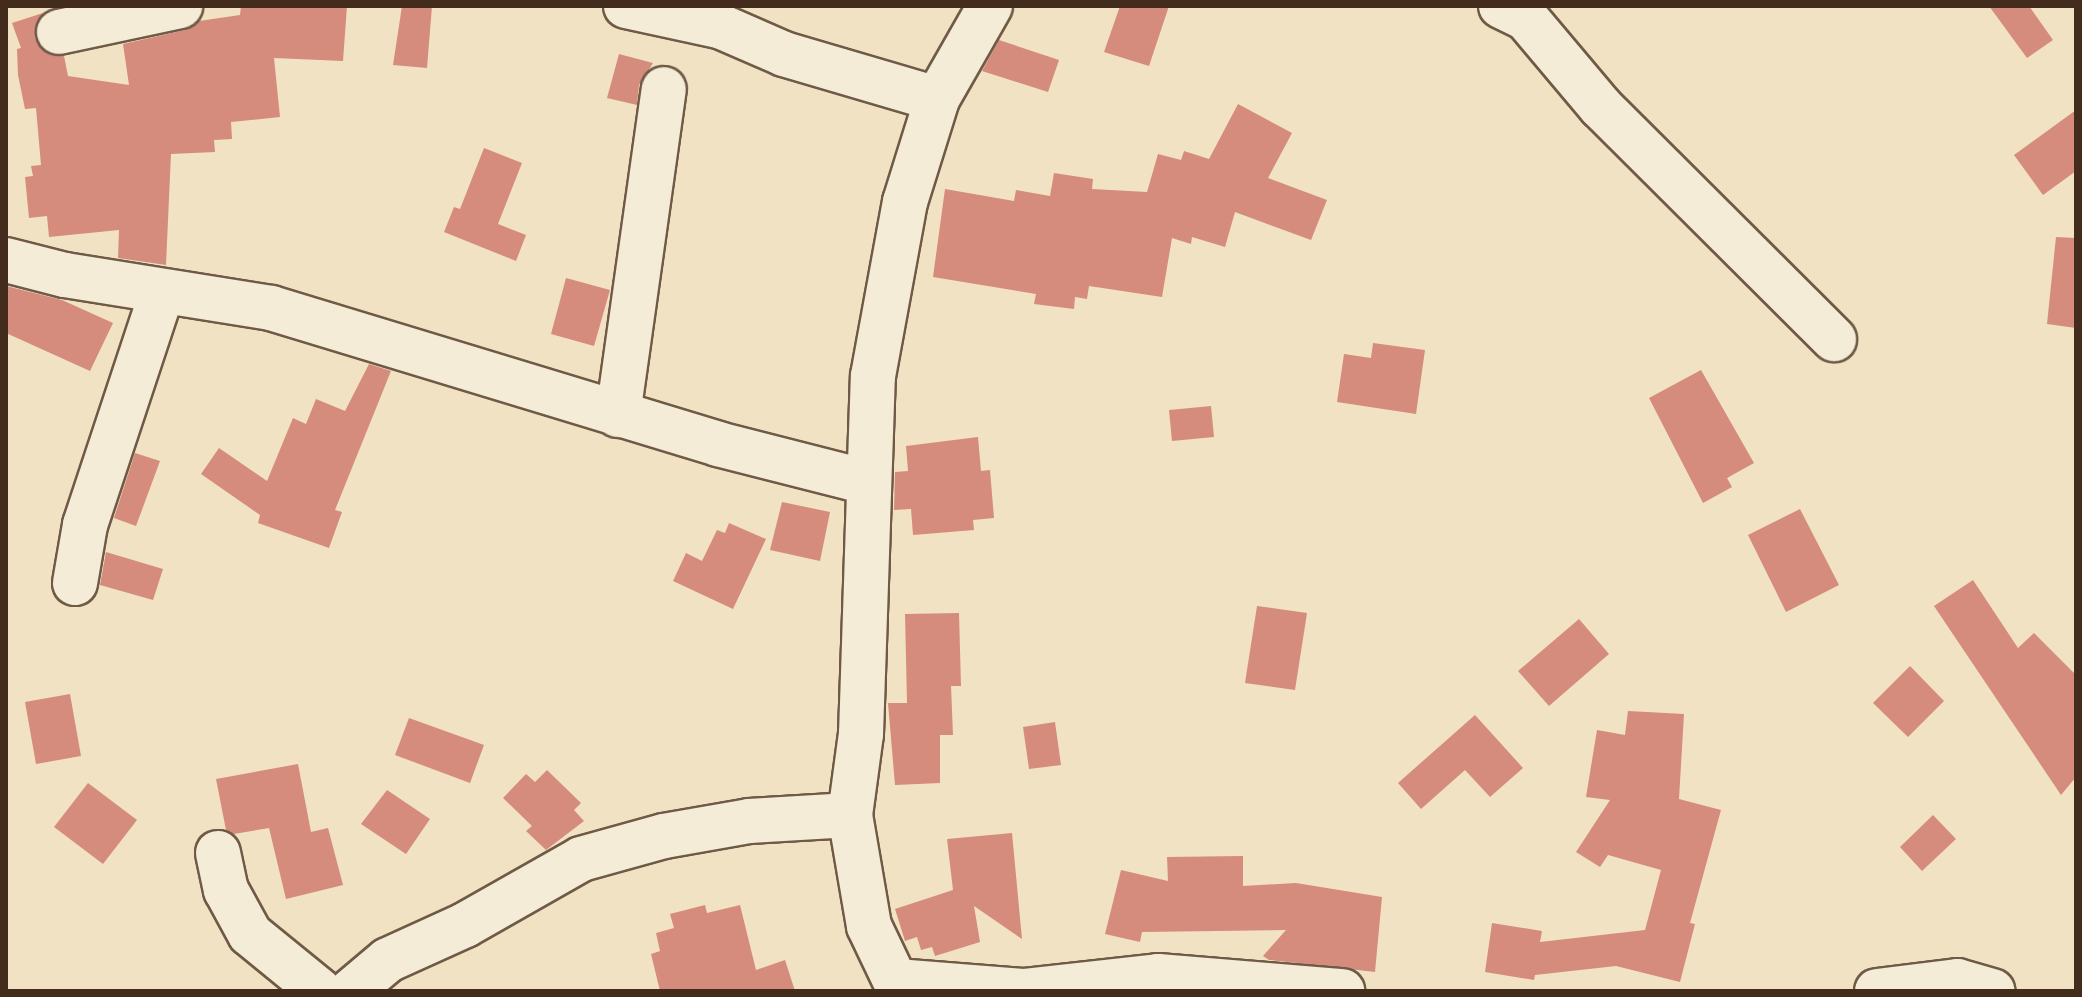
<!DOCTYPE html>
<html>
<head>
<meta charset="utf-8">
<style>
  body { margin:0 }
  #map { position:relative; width:2082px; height:997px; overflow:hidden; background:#f0e2c3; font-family:Vollkorn,serif }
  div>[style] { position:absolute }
  .building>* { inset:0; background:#d58c7d }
  .roads { filter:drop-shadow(2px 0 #6f5a46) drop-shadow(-2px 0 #6f5a46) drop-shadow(0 2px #6f5a46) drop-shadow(0 -2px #6f5a46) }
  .minor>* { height:44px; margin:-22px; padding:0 22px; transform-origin:22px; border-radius:22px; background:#f5ecd8 }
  span { translate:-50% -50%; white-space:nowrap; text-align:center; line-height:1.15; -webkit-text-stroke:8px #f5ecd8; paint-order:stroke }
  .frame { position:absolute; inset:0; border:8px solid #442c1c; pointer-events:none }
</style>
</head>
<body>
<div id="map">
  <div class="building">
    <div style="clip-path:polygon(241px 6px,347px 6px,343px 61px,274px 58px,280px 117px,231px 122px,232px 139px,214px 140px,215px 152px,171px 154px,166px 265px,118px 258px,119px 230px,49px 237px,47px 216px,29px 218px,25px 177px,33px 176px,31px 166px,41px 165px,36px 108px,25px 109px,18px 75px,17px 49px,21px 48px,12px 23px,43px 13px,35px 38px,51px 55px,64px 56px,68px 76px,129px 85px,123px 44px,185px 30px,199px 21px,240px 15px)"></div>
    <div style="clip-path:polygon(402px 6px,432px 6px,427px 68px,393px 65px)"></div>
    <div style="clip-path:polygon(1120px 6px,1169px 6px,1149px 66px,1104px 52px)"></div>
    <div style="clip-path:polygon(1989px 6px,2029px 6px,2053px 40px,2027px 58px)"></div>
    <div style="clip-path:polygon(999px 40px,1059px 60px,1048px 92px,982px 71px)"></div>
    <div style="clip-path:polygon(619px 54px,653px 63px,639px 85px,637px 105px,607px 98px)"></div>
    <div style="clip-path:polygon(1238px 104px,1292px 133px,1268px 178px,1327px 200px,1311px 240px,1235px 212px,1225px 247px,1192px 237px,1191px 244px,1172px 238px,1162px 297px,1089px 286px,1087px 299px,1075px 297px,1074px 309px,1034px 304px,1036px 294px,933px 277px,945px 189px,1014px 201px,1016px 190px,1050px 196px,1054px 173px,1093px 179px,1092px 189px,1147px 192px,1158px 154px,1181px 160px,1184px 151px,1209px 159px)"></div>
    <div style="clip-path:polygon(2076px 110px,2076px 171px,2043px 195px,2014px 155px)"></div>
    <div style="clip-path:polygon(484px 148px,522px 163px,498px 224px,526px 235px,516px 261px,444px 232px,454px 207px,460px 209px)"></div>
    <div style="clip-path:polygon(2056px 237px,2076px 238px,2076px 328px,2047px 324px)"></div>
    <div style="clip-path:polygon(566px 278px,610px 290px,594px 346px,551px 334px)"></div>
    <div style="clip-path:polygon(6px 286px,62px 300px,113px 323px,90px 371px,6px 333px)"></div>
    <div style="clip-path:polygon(1373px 343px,1425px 350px,1416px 414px,1337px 402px,1344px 354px,1371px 358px)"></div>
    <div style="clip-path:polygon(369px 364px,391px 371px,335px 510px,342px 512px,329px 548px,258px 523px,260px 515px,201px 474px,219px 448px,267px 481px,293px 418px,306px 424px,316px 399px,345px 411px)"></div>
    <div style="clip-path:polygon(1701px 370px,1754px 463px,1727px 478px,1732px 487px,1703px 503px,1649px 398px)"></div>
    <div style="clip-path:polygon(1211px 406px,1214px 437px,1172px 441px,1169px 410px)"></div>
    <div style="clip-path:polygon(978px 437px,981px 471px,990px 470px,994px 518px,973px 520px,974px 530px,913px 535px,911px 509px,894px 510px,895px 472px,908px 471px,906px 446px)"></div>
    <div style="clip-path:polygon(135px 453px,160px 461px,136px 526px,114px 518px)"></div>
    <div style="clip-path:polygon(782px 502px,830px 512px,820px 561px,770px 550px)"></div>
    <div style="clip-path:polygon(1800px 509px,1839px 585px,1786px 612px,1748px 535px)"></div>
    <div style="clip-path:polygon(729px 523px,766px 539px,733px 609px,673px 581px,686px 553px,702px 561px,717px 530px,725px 533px)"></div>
    <div style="clip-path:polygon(106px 552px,163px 569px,153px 600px,100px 585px)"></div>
    <div style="clip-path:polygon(1973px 580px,2018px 648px,2034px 633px,2076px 675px,2076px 777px,2061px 795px,1934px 606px)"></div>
    <div style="clip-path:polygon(1257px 606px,1307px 613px,1295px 690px,1245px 683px)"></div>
    <div style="clip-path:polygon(959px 613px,961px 686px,951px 686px,953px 735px,940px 735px,940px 783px,895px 785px,888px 703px,907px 703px,905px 614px)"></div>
    <div style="clip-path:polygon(1579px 619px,1609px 654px,1549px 706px,1518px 671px)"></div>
    <div style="clip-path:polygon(1910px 666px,1944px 701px,1908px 737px,1873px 703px)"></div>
    <div style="clip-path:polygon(70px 694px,81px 756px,36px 764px,25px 702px)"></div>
    <div style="clip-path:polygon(1628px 711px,1684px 714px,1679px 799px,1721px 810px,1690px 923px,1695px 924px,1680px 982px,1616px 966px,1535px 975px,1534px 980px,1485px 972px,1492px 923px,1542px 931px,1540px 942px,1645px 930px,1661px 870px,1608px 855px,1600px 867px,1576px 852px,1610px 800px,1586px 797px,1597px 730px,1625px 735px)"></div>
    <div style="clip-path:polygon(1475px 715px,1523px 768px,1490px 797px,1465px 770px,1421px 809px,1398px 783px)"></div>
    <div style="clip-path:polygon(409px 718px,484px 745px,470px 783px,395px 755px)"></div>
    <div style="clip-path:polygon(1055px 722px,1061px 765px,1029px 769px,1023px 727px)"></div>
    <div style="clip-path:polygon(298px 764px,311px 832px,328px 828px,343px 885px,286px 899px,269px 828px,234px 834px,226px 830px,216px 779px)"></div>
    <div style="clip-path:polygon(547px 770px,581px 803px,574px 810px,584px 821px,546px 850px,526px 831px,532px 826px,503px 798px,526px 774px,535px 782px)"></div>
    <div style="clip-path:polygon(88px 783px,137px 820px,103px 864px,54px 827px)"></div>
    <div style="clip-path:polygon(387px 790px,430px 819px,406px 854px,361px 824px)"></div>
    <div style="clip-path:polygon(1933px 815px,1956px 839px,1922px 871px,1900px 847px)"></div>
    <div style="clip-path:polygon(1012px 833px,1022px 939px,974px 906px,980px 942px,935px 956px,932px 947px,921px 950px,917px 937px,905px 941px,895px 909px,953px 890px,947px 839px)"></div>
    <div style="clip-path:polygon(1243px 856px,1243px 886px,1296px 883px,1382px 897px,1375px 972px,1269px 960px,1263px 956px,1286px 930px,1142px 932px,1140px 942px,1105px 934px,1121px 870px,1168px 881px,1167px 857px)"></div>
    <div style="clip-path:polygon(705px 905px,707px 913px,740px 905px,756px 970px,785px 960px,795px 991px,660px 991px,651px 954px,660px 951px,656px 933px,674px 928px,670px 914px)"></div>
  </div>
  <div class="roads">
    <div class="minor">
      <div style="left:626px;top:6px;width:98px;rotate:12.3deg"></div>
      <div style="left:722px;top:27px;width:68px;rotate:23.5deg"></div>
      <div style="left:784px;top:54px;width:159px;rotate:16.4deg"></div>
      <div style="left:1501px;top:6px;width:28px;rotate:26deg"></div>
      <div style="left:1526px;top:18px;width:116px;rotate:49.9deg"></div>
      <div style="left:1601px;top:107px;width:329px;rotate:44.9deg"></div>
      <div style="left:59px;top:32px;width:124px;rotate:-12.1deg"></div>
      <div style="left:6px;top:260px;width:61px;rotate:14.3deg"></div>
      <div style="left:65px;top:275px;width:209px;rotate:9.1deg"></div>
      <div style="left:271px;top:308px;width:467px;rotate:16.9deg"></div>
      <div style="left:718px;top:444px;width:154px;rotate:14.3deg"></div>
      <div style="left:618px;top:415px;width:329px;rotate:-82deg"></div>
      <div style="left:75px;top:583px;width:59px;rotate:-80.2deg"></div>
      <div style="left:85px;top:525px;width:245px;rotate:-71.7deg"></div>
      <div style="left:218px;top:853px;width:38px;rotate:78deg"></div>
      <div style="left:226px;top:890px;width:50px;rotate:61.4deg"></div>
      <div style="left:250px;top:934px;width:90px;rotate:39.2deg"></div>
      <div style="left:896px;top:981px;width:127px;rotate:4.5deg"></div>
      <div style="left:1023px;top:991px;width:136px;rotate:-6.3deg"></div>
      <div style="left:1158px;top:976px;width:185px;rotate:4.7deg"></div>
      <div style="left:351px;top:991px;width:48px;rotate:-40deg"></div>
      <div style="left:388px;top:960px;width:85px;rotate:-24.4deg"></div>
      <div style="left:465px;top:925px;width:133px;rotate:-29.6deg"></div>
      <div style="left:581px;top:859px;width:86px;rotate:-15.5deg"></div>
      <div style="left:664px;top:836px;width:86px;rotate:-10deg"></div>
      <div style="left:749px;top:821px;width:101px;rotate:-3.4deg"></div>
      <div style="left:900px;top:991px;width:72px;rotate:-115.5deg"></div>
      <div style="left:869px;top:926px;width:113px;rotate:-99.7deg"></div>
      <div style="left:850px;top:815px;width:82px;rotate:-82.3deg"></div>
      <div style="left:861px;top:734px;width:358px;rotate:-88.1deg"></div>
      <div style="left:873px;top:376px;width:177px;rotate:-79.6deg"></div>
      <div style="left:905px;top:202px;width:108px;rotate:-72.7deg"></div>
      <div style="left:937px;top:99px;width:107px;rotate:-60.3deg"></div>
      <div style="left:1877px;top:991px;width:81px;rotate:-7.1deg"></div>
      <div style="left:1957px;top:981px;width:37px;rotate:16deg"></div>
    </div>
  </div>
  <div class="frame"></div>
</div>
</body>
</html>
